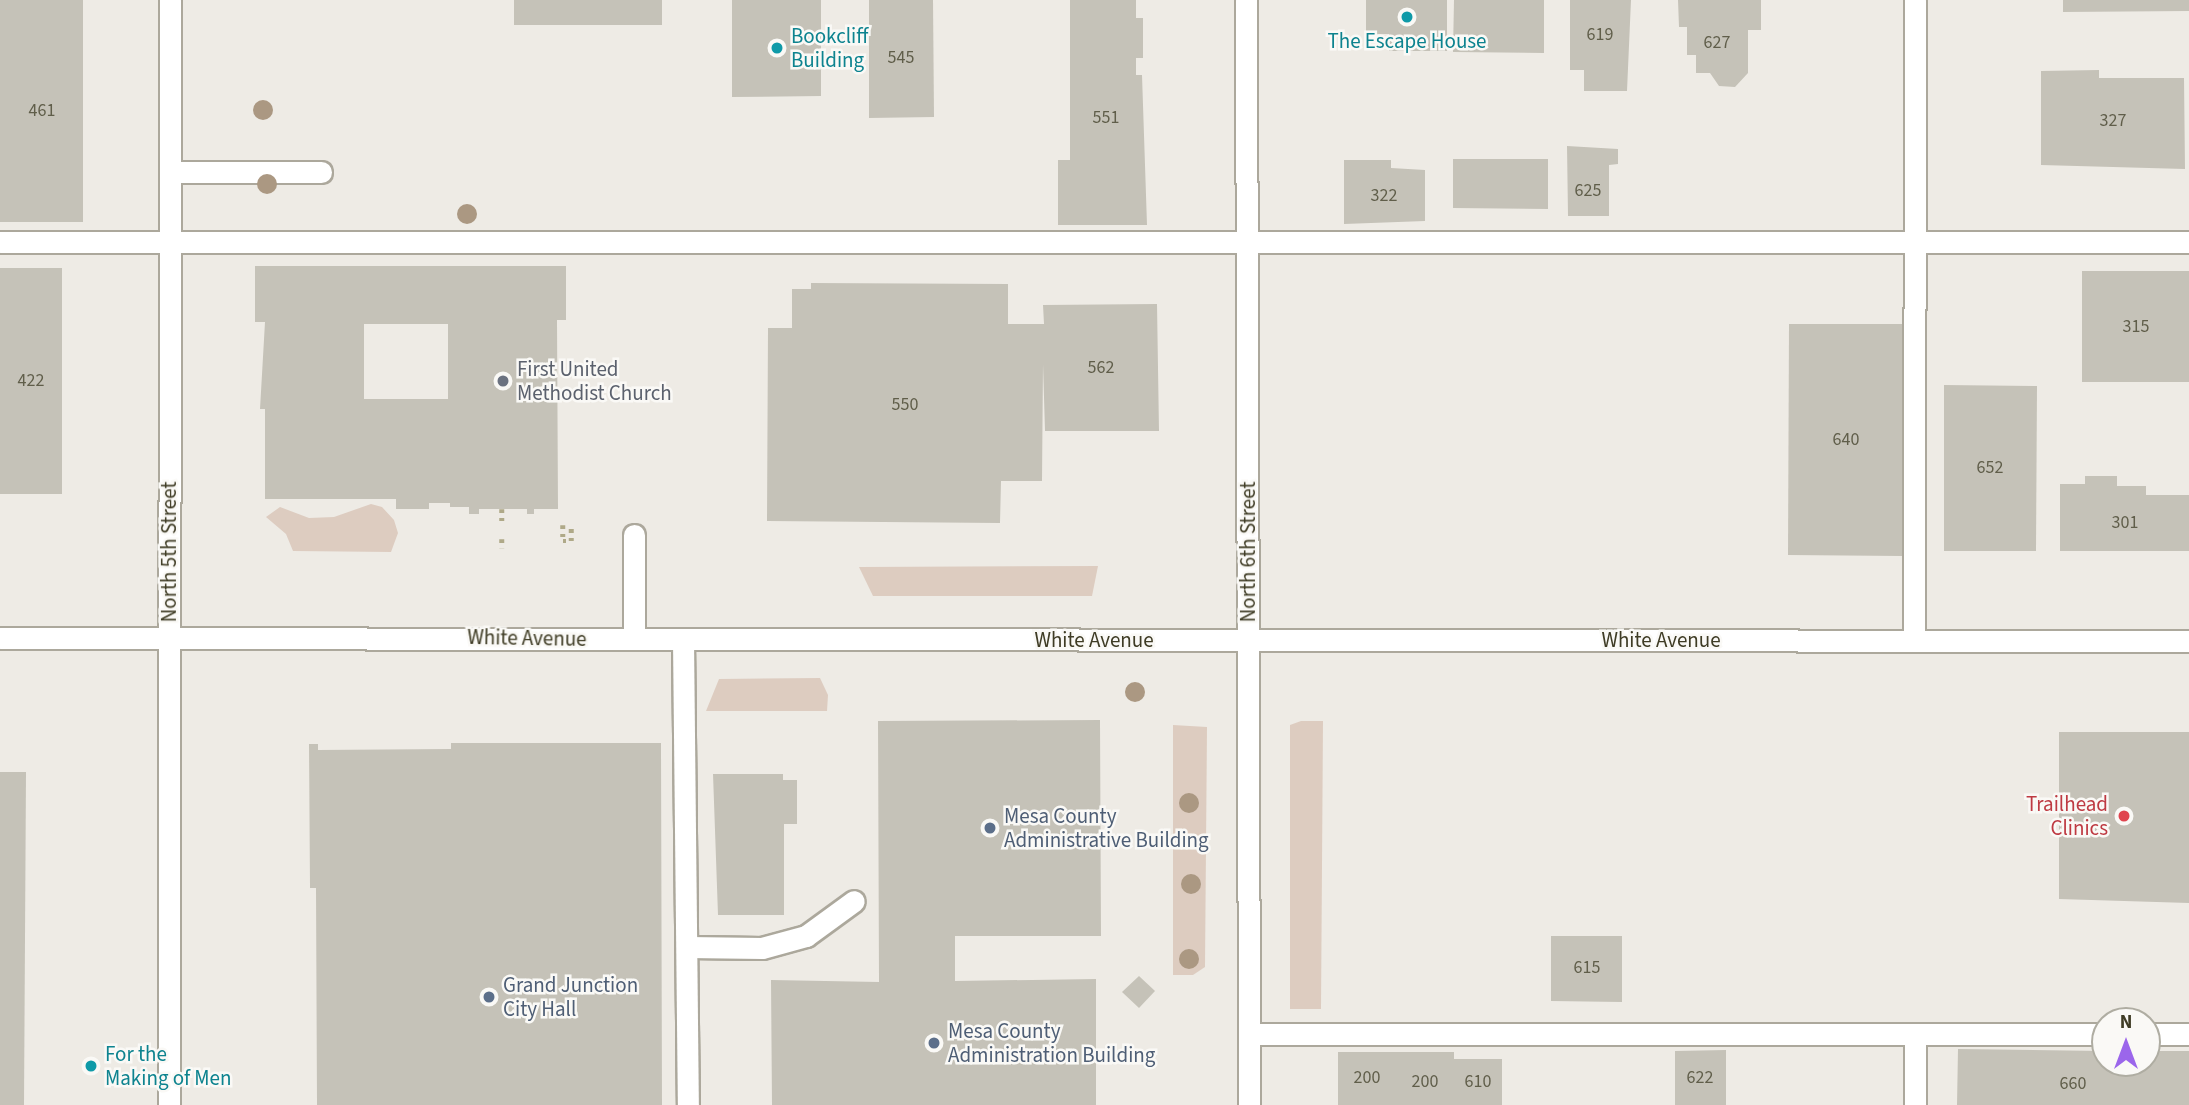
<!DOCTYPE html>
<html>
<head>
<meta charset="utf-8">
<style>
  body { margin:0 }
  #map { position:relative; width:2189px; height:1105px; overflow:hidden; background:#eeebe5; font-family:"Source Sans 3",sans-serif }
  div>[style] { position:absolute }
  .green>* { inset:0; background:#ddccc0 }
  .building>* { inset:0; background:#c5c2b8 }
  .path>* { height:4.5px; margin-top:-2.25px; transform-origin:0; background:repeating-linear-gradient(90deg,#afa988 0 3.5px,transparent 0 8.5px) }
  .roads { filter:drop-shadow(2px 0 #aca89c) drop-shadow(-2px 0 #aca89c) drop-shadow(0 2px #aca89c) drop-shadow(0 -2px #aca89c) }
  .lane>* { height:21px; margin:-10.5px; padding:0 10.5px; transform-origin:10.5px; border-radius:10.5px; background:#fff }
  .street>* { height:21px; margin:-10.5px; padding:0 10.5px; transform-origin:10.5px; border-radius:10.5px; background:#fff }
  .secondary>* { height:21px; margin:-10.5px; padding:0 10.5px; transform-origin:10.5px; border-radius:10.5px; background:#fff }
  .trees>* { width:20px; height:20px; margin:-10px; border-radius:50%; background:#ab9882 }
  .dots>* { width:19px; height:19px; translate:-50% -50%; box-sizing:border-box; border:4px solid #faf9f6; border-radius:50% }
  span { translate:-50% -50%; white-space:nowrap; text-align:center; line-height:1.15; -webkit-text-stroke:5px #faf9f6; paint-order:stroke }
  .number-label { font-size:18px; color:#605e4a }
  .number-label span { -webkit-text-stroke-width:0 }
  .culture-label { font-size:21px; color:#0d838f }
  .left { translate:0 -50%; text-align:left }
  .worship-label { font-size:21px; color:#5b616d }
  .street-label { font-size:21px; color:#3f3c25 }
  .health-label { font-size:21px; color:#be3a42 }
  .right { translate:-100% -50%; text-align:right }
  .service-label { font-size:21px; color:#4e5e75 }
  .north { position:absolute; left:2091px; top:1007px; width:70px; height:70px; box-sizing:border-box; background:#faf9f6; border:2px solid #afada2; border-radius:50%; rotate:0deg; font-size:19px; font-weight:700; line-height:28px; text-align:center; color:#3f3c25 }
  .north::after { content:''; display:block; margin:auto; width:24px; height:32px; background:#9b66eb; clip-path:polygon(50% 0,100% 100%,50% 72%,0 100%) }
</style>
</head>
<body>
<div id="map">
  <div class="green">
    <div style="clip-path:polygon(371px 504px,382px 507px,394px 520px,398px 533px,391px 552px,293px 551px,286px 534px,266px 517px,280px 507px,309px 518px,334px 517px)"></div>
    <div style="clip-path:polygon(1098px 566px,1092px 596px,873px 596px,859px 567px)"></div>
    <div style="clip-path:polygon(820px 678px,828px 695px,827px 711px,706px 711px,719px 679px)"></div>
    <div style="clip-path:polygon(1301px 721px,1323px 721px,1321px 1009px,1290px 1009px,1290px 725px)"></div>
    <div style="clip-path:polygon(1173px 725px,1207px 727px,1205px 967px,1193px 975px,1173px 975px)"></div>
  </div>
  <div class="building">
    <div style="clip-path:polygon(0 0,83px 0,83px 222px,0 222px)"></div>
    <div style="clip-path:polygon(514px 0,662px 0,662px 25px,514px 25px)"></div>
    <div style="clip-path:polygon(732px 0,821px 0,821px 96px,732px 97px)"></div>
    <div style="clip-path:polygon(869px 0,933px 0,934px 117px,869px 118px)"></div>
    <div style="clip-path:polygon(1070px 0,1136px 0,1136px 18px,1143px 18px,1143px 58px,1136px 58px,1136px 75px,1142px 75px,1147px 225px,1058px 225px,1058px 160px,1070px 160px)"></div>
    <div style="clip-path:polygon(1366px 0,1447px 0,1447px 51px,1389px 51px,1389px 34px,1366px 34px)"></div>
    <div style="clip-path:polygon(1454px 0,1544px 0,1544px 53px,1453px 52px)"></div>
    <div style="clip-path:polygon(1570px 0,1631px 0,1627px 91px,1584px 91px,1584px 70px,1570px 70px)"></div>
    <div style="clip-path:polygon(1678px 0,1761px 0,1761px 30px,1748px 30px,1748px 73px,1735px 87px,1719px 86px,1710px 73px,1696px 73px,1696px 55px,1687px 55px,1687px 27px,1679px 27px)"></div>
    <div style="clip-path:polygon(2063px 0,2189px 0,2189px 11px,2063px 12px)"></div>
    <div style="clip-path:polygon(2099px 70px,2099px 78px,2184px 78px,2185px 169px,2041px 165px,2041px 71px)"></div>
    <div style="clip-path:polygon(1567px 146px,1618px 149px,1618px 164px,1609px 165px,1609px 216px,1568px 216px)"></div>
    <div style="clip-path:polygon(1453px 159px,1548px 159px,1548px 209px,1453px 208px)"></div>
    <div style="clip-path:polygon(1344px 160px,1391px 160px,1391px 168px,1425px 170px,1425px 221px,1344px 224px)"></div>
    <div style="clip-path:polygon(evenodd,255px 266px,566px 266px,566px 320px,557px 320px,558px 509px,534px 509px,534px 514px,527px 514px,527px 509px,479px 509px,479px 514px,469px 514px,469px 507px,450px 507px,450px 503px,429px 503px,429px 509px,396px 509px,396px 499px,265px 499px,265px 409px,260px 409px,265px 322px,255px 322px,255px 266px,364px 324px,448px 324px,448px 399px,364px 399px,364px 324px)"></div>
    <div style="clip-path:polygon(0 268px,62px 268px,62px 494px,0 494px)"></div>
    <div style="clip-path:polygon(2082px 271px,2189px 271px,2189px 382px,2082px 382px)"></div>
    <div style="clip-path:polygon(811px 283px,1008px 284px,1008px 324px,1044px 324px,1043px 305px,1157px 304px,1159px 431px,1045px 431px,1043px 364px,1042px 481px,1001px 481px,1000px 523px,767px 521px,768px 328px,792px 328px,792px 289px,811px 289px)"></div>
    <div style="clip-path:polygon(1789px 324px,1904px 324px,1902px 556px,1788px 555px)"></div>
    <div style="clip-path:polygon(1944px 385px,2037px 386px,2036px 551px,1944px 551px)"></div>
    <div style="clip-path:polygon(2085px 476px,2117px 476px,2117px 486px,2146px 486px,2146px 495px,2189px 495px,2189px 551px,2060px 551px,2060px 484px,2085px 484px)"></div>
    <div style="clip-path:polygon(1100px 720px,1101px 936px,955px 936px,955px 981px,1096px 979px,1096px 1105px,772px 1105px,771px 980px,879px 982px,878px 721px)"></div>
    <div style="clip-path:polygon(2059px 732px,2189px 732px,2189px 903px,2059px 899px)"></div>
    <div style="clip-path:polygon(451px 743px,661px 743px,662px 1105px,317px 1105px,316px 888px,310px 888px,309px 744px,318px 744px,318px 750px,451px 749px)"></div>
    <div style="clip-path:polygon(0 772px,26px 772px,24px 1105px,0 1105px)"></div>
    <div style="clip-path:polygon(713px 774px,783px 774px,783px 780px,797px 780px,797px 824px,784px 824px,784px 915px,718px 915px)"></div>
    <div style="clip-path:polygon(1551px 936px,1622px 936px,1622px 1002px,1551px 1001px)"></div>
    <div style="clip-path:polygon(1139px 976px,1155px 991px,1139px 1008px,1122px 992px)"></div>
    <div style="clip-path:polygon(1958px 1049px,2105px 1051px,2105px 1063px,2147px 1063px,2147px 1051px,2189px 1051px,2189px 1105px,1957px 1105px)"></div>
    <div style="clip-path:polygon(1726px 1050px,1726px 1105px,1675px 1105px,1675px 1051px)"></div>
    <div style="clip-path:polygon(1338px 1052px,1454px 1052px,1454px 1059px,1502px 1059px,1502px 1105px,1338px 1105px)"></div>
  </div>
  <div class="path">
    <div style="left:502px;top:509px;width:14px;rotate:90deg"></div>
    <div style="left:563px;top:525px;width:16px;rotate:90deg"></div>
    <div style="left:563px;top:541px;width:8px"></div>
    <div style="left:571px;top:541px;width:16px;rotate:-90deg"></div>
    <div style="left:502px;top:539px;width:9px;rotate:90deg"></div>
  </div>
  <div class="roads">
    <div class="lane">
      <div style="left:170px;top:172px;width:151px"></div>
      <div style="left:0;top:242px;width:2189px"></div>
      <div style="left:634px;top:639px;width:104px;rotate:-90deg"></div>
      <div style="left:683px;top:639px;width:466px;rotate:89.4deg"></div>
      <div style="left:1914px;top:641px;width:641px;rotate:-89.91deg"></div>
      <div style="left:687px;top:947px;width:75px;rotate:0.8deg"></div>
      <div style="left:762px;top:948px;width:46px;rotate:-15.3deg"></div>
      <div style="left:806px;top:936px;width:59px;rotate:-36.1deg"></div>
      <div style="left:1249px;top:1034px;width:856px"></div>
      <div style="left:1915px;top:1034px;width:71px;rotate:90deg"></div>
      <div style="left:2147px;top:1034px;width:42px"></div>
    </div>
    <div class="street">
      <div style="left:1246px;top:0;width:1105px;rotate:89.84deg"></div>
      <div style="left:0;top:638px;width:2189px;rotate:0.08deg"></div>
    </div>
    <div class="secondary">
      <div style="left:169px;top:1105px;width:1105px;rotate:-89.95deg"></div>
    </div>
  </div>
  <div class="trees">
    <div style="left:263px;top:110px"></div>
    <div style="left:267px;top:184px"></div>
    <div style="left:467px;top:214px"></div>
    <div style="left:1135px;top:692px"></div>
    <div style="left:1189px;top:803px"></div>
    <div style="left:1191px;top:884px"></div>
    <div style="left:1189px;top:959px"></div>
  </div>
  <div class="dots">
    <div style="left:1407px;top:17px;background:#0f9aa8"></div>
    <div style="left:777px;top:48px;background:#0f9aa8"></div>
    <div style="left:503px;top:381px;background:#6b7280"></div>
    <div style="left:2124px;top:816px;background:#e0444e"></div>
    <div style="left:990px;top:828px;background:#5c6f8a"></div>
    <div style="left:489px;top:997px;background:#5c6f8a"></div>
    <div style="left:934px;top:1043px;background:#5c6f8a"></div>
    <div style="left:91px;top:1066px;background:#0f9aa8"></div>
  </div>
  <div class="number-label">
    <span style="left:1600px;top:35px">619</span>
    <span style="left:1717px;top:43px">627</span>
    <span style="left:901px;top:58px">545</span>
    <span style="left:42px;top:111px">461</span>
    <span style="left:1106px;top:118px">551</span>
    <span style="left:2113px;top:121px">327</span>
    <span style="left:1588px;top:191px">625</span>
    <span style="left:1384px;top:196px">322</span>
    <span style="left:2136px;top:327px">315</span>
    <span style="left:1101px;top:368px">562</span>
    <span style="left:31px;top:381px">422</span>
    <span style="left:905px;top:405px">550</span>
    <span style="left:1846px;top:440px">640</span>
    <span style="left:1990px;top:468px">652</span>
    <span style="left:2125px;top:523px">301</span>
    <span style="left:1587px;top:968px">615</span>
    <span style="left:1367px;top:1078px">200</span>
    <span style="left:1700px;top:1078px">622</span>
    <span style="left:1425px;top:1082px">200</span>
    <span style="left:1478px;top:1082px">610</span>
    <span style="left:2073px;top:1084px">660</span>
  </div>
  <div class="culture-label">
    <span class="left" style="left:791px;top:48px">Bookcliff<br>Building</span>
    <span style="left:1407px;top:41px">The Escape House</span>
    <span class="left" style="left:105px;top:1066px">For the<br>Making of Men</span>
  </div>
  <div class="worship-label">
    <span class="left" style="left:517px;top:381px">First United<br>Methodist Church</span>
  </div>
  <div class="street-label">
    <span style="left:169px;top:552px;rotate:-90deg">North 5th Street</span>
    <span style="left:1248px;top:552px;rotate:-90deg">North 6th Street</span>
    <span style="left:527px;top:638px;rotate:1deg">White Avenue</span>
    <span style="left:1094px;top:640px">White Avenue</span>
    <span style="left:1661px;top:640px">White Avenue</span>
  </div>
  <div class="health-label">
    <span class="right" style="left:2108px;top:816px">Trailhead<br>Clinics</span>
  </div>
  <div class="service-label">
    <span class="left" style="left:1004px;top:828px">Mesa County<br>Administrative Building</span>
    <span class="left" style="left:503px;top:997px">Grand Junction<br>City Hall</span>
    <span class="left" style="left:948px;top:1043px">Mesa County<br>Administration Building</span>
  </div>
  <div class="north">N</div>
</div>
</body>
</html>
